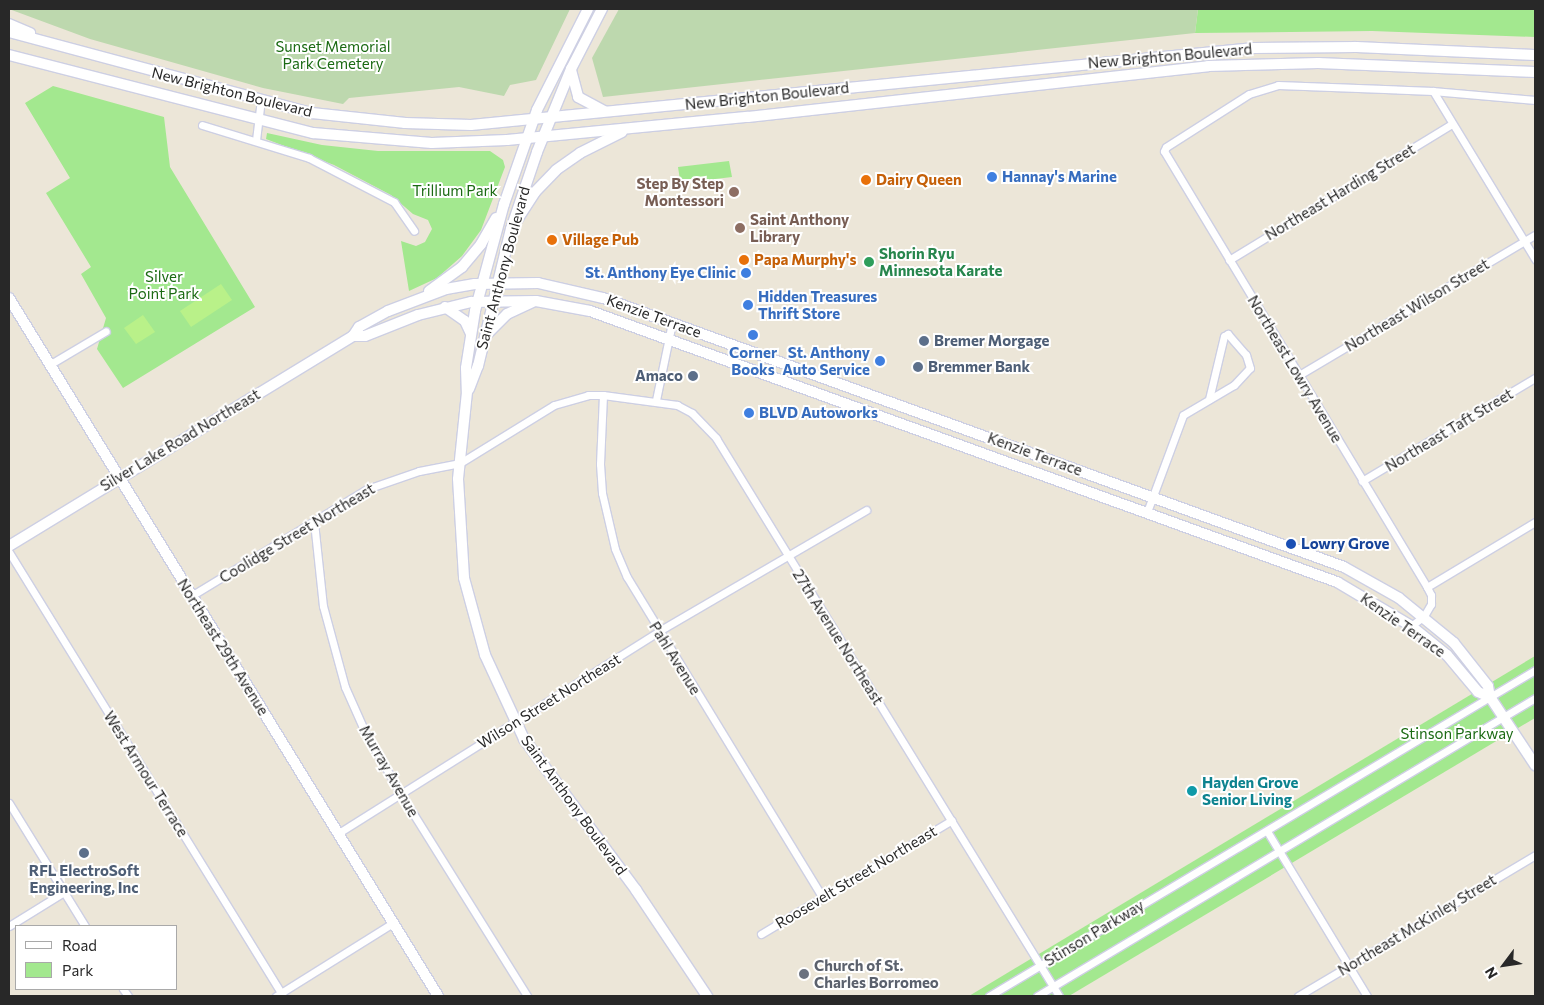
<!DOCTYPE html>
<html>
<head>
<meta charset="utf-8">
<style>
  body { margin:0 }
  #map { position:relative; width:1544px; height:1005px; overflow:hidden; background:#ece6d8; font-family:Commissioner,sans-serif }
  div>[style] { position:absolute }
  .green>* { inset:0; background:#a3e88f }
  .cemetery>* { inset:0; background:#bdd8ae }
  .pitch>* { inset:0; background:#b9f189 }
  .roads { filter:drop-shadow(1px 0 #cdcfe3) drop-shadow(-1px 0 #cdcfe3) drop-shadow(0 1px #cdcfe3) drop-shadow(0 -1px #cdcfe3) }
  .street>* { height:7px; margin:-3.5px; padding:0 3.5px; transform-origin:3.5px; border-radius:3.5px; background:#fff }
  .secondary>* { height:10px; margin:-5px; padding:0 5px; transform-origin:5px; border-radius:5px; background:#fff }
  .dots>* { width:14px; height:14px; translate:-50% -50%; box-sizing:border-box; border:2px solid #fff; border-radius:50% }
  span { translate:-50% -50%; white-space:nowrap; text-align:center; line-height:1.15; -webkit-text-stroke:4px #fff; paint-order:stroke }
  .park-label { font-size:15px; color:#1b6a13 }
  .street-label { font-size:15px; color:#282828 }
  .shop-label { font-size:15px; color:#366cbe; font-weight:700 }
  .left { translate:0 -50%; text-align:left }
  .right { translate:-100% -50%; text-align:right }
  .food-label { font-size:15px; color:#c56008; font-weight:700 }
  .education-label { font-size:15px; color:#785e54; font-weight:700 }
  .leisure-label { font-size:15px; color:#27864d; font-weight:700 }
  .service-label { font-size:15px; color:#4e5e75; font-weight:700 }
  .transit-label { font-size:15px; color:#164399; font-weight:700 }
  .culture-label { font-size:15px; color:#0d838f; font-weight:700 }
  .worship-label { font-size:15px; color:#5b616d; font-weight:700 }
  .frame { position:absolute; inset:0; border:10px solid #282828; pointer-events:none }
  .legend { position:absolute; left:15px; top:925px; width:162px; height:65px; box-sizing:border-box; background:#fff; border:1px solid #a9a9a9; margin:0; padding:6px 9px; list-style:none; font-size:15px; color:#282828 }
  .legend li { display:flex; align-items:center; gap:10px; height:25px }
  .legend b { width:25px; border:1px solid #a9a9a9 }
  .north { position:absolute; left:1479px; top:940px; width:50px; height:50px; -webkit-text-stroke:4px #fff; paint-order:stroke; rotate:239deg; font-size:14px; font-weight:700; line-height:20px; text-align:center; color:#282828 }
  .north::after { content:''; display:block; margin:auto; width:18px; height:22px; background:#282828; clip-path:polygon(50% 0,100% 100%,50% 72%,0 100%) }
</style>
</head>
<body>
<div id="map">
  <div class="green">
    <div style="clip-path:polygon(1198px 9px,1535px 9px,1535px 37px,1372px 31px,1195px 33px)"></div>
    <div style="clip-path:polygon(53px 86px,164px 117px,170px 167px,255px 307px,123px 388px,97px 349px,106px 318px,81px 274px,91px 267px,46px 193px,70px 178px,25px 103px)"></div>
    <div style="clip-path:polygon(267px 133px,322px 145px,378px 151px,490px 151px,503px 160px,505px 167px,481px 230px,462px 256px,437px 278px,409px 291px,401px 241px,416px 246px,425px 242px,432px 229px,428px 220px,413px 214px,391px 195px,334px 165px,266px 139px)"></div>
    <div style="clip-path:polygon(729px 161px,732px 177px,682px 183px,680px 180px,678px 167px)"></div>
    <div style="clip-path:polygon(1535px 656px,1535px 718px,1069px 996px,969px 996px)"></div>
  </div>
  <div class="cemetery">
    <div style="clip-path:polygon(9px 9px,570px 9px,536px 80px,510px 85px,504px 96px,459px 87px,349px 98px,343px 104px,263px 88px,90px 39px)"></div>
    <div style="clip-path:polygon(619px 9px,1198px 9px,1195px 33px,603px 97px,592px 58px)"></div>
  </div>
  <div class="pitch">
    <div style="clip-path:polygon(221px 284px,232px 300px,191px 327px,180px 311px)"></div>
    <div style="clip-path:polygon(143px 315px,155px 332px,136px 344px,124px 328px)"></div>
  </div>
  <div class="roads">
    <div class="street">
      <div style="left:1433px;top:91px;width:197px;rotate:58.7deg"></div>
      <div style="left:202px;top:125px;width:112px;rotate:17.1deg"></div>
      <div style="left:309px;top:158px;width:96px;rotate:27.4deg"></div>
      <div style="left:394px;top:202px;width:35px;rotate:55deg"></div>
      <div style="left:256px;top:140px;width:38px;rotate:-83deg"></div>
      <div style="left:1229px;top:260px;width:261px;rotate:-31.4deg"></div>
      <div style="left:49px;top:365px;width:66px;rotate:-30.8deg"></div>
      <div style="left:1299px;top:375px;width:274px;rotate:-30.7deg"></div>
      <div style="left:603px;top:395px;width:69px;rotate:92.5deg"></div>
      <div style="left:600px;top:464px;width:29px;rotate:86deg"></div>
      <div style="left:602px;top:493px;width:57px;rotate:76.9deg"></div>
      <div style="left:615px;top:549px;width:30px;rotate:67deg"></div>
      <div style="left:627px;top:577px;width:375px;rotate:58.6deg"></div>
      <div style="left:656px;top:400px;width:79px;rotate:-78.3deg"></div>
      <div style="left:1362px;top:481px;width:201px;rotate:-30.8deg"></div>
      <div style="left:1147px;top:512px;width:103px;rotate:-69.6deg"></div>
      <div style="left:1183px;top:415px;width:59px;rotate:-30.5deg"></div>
      <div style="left:1234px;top:385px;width:23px;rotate:-47deg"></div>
      <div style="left:1250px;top:368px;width:14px;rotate:-107deg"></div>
      <div style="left:1246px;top:355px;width:28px;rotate:-131deg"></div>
      <div style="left:1228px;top:334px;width:4px;rotate:153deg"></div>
      <div style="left:1224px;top:336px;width:65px;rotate:103.4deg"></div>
      <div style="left:314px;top:522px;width:84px;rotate:83.9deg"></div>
      <div style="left:323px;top:606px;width:84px;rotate:74.8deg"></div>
      <div style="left:345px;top:687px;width:49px;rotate:66deg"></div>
      <div style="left:365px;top:732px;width:72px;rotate:59.9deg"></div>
      <div style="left:401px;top:794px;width:238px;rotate:58deg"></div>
      <div style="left:9px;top:552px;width:522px;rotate:58.32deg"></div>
      <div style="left:1427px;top:587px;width:509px;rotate:-121.1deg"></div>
      <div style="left:1164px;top:151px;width:4px;rotate:-63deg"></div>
      <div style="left:1166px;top:147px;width:98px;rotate:-32.6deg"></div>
      <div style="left:1249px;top:94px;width:30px;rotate:-17deg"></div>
      <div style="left:1278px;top:85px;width:155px;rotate:2.2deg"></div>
      <div style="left:1433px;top:91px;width:102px;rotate:5deg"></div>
      <div style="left:191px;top:596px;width:206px;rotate:-31.3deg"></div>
      <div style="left:367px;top:489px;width:55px;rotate:-19.1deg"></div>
      <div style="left:419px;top:471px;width:42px;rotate:-11deg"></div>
      <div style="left:460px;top:463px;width:110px;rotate:-31.7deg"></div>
      <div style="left:554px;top:405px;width:35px;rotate:-16deg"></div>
      <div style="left:588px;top:395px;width:15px"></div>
      <div style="left:603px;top:395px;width:75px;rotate:7.7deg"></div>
      <div style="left:677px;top:405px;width:17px;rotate:28deg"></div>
      <div style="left:692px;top:413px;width:35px;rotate:46deg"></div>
      <div style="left:716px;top:438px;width:655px;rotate:58.42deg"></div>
      <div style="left:1411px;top:626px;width:16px;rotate:-38deg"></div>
      <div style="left:1424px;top:616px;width:14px;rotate:-60deg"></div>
      <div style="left:1431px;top:604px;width:9px;rotate:-90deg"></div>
      <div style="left:1431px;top:595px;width:9px;rotate:-117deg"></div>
      <div style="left:1427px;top:587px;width:126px;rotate:-31deg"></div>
      <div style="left:9px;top:803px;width:145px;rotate:58.3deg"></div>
      <div style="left:1267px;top:831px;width:193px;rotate:58.8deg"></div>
      <div style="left:337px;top:834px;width:381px;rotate:-32.2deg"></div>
      <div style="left:659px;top:631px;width:240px;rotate:-30.3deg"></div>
      <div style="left:9px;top:926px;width:65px;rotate:-31.7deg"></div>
      <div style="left:761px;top:934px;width:222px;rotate:-30.8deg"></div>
      <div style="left:123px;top:989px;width:9px;rotate:54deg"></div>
      <div style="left:276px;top:996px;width:138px;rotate:-32deg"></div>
      <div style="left:989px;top:996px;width:636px;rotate:-30.84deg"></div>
      <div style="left:1037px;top:996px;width:580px;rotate:-30.9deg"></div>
      <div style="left:1298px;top:996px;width:276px;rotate:-30.7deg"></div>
    </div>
    <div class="secondary">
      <div style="left:588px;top:9px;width:113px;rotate:116.8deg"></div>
      <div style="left:537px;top:110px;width:100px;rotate:109.3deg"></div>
      <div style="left:504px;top:204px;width:111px;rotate:105.2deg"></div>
      <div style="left:475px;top:311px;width:58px;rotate:99deg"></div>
      <div style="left:466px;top:368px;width:24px;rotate:88deg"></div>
      <div style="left:467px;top:392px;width:87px;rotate:95.9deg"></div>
      <div style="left:458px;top:479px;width:99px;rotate:86.5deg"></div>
      <div style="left:464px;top:578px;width:80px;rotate:74.7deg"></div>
      <div style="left:485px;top:655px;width:93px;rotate:65.1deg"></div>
      <div style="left:524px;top:739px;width:188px;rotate:53.4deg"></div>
      <div style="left:636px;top:890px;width:128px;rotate:56.2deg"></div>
      <div style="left:9px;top:24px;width:23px;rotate:23deg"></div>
      <div style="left:9px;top:32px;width:314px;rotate:15deg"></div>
      <div style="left:312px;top:113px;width:94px;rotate:6.1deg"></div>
      <div style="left:405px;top:123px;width:66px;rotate:1.7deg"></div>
      <div style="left:471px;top:125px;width:787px;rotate:-5.62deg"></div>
      <div style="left:1254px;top:48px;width:102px;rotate:-0.6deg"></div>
      <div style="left:1356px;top:47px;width:179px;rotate:2.6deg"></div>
      <div style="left:9px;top:55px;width:314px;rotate:14.4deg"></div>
      <div style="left:313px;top:133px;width:119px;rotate:4.8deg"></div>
      <div style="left:432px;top:143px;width:75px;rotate:-2.3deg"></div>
      <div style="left:507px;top:140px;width:242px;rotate:-5.5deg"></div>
      <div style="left:748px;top:117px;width:463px;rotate:-6.3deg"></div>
      <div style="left:1208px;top:66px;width:110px;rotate:-1.6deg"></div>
      <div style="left:1318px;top:63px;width:217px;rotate:2.4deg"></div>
      <div style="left:571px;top:70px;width:28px;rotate:75deg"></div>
      <div style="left:578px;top:97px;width:30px;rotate:28deg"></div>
      <div style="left:517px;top:220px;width:33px;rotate:-57deg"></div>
      <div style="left:535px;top:192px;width:30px;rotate:-46deg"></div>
      <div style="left:556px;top:170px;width:29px;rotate:-35deg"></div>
      <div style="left:580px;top:153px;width:47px;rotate:-26.6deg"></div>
      <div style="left:429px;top:291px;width:41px;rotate:-36deg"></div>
      <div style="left:462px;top:267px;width:30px;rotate:-50deg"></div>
      <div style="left:481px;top:244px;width:30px;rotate:-60deg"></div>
      <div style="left:9px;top:298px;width:819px;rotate:58.42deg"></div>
      <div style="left:445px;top:307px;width:24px;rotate:35deg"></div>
      <div style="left:465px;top:321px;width:14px;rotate:65deg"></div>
      <div style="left:487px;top:334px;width:28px;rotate:-45deg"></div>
      <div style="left:507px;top:314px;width:29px;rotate:-25deg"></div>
      <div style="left:353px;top:336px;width:12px"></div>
      <div style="left:365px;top:336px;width:57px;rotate:-21.6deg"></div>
      <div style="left:418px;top:315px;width:55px;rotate:-13.8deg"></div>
      <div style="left:471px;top:302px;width:65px;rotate:-0.9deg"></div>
      <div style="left:536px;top:301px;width:55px;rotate:10.5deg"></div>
      <div style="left:590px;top:311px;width:795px;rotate:19.94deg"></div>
      <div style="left:1337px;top:582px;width:86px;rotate:30.7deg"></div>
      <div style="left:1411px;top:626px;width:46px;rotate:38.9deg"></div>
      <div style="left:1447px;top:655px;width:48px;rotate:50deg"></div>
      <div style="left:1478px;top:692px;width:13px;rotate:23deg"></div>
      <div style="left:469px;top:389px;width:25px;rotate:-69deg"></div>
      <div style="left:478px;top:366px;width:141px;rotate:-76.5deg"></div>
      <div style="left:511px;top:229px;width:81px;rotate:-71.3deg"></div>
      <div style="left:537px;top:152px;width:90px;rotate:-67.7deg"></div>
      <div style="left:571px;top:69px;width:68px;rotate:-62.7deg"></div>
      <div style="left:9px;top:546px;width:403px;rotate:-31.4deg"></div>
      <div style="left:353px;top:336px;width:11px;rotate:-56deg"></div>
      <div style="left:359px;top:327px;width:33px;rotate:-29deg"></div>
      <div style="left:388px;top:311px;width:62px;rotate:-20.8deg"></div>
      <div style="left:446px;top:289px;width:29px;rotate:-10deg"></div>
      <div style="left:475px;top:284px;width:63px;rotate:-0.9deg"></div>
      <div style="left:538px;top:283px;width:67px;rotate:13deg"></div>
      <div style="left:603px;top:298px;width:788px;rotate:19.95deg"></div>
      <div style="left:1344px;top:567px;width:63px;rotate:29.4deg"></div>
      <div style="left:1399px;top:598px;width:71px;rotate:39.3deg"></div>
      <div style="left:1454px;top:643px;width:55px;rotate:51.7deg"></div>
      <div style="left:1488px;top:686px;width:11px;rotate:80deg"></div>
      <div style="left:1490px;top:697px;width:82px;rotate:56.5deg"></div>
    </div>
  </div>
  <div class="dots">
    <div style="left:992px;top:177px;background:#3f7fe0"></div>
    <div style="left:866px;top:180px;background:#e8710a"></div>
    <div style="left:734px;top:192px;background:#8d6e63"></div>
    <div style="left:740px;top:228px;background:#8d6e63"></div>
    <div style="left:552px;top:240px;background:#e8710a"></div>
    <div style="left:744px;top:260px;background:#e8710a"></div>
    <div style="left:869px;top:262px;background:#2e9e5b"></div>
    <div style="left:746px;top:273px;background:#3f7fe0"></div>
    <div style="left:748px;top:305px;background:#3f7fe0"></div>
    <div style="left:753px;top:335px;background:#3f7fe0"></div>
    <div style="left:924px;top:341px;background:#5c6f8a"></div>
    <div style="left:880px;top:361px;background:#3f7fe0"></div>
    <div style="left:918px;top:367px;background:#5c6f8a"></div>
    <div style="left:693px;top:376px;background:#5c6f8a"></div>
    <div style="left:749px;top:413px;background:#3f7fe0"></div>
    <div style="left:1291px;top:544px;background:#1a4fb4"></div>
    <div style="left:1192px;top:791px;background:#0f9aa8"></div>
    <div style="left:84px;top:853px;background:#5c6f8a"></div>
    <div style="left:804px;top:974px;background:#6b7280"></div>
  </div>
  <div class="park-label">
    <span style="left:333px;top:55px">Sunset Memorial<br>Park Cemetery</span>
    <span style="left:455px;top:191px">Trillium Park</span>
    <span style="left:164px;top:285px">Silver<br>Point Park</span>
    <span style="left:1457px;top:734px">Stinson Parkway</span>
  </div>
  <div class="street-label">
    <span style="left:1170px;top:56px;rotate:-5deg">New Brighton Boulevard</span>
    <span style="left:232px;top:92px;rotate:14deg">New Brighton Boulevard</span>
    <span style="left:767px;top:96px;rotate:-6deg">New Brighton Boulevard</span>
    <span style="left:1340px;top:192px;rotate:-31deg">Northeast Harding Street</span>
    <span style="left:503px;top:268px;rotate:-75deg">Saint Anthony Boulevard</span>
    <span style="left:1417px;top:305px;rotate:-31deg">Northeast Wilson Street</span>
    <span style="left:654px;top:316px;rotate:20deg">Kenzie Terrace</span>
    <span style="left:1295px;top:369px;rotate:59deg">Northeast Lowry Avenue</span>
    <span style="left:1449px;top:430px;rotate:-31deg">Northeast Taft Street</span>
    <span style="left:180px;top:440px;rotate:-31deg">Silver Lake Road Northeast</span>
    <span style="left:1035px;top:454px;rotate:20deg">Kenzie Terrace</span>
    <span style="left:297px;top:533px;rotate:-31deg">Coolidge Street Northeast</span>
    <span style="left:1403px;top:625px;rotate:35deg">Kenzie Terrace</span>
    <span style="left:838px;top:637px;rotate:58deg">27th Avenue Northeast</span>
    <span style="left:223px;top:647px;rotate:58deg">Northeast 29th Avenue</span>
    <span style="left:675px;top:658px;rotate:58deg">Pahl Avenue</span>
    <span style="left:549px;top:701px;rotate:-32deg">Wilson Street Northeast</span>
    <span style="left:389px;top:771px;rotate:60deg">Murray Avenue</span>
    <span style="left:146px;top:774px;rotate:58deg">West Armour Terrace</span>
    <span style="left:574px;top:805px;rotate:54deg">Saint Anthony Boulevard</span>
    <span style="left:856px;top:877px;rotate:-31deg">Roosevelt Street Northeast</span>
    <span style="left:1417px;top:925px;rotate:-31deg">Northeast McKinley Street</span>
    <span style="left:1094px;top:933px;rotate:-31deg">Stinson Parkway</span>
  </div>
  <div class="shop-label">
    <span class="left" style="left:1002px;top:177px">Hannay's Marine</span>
    <span class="right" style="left:736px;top:273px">St. Anthony Eye Clinic</span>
    <span class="left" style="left:758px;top:305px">Hidden Treasures<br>Thrift Store</span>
    <span style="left:753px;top:361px">Corner<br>Books</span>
    <span class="right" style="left:870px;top:361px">St. Anthony<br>Auto Service</span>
    <span class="left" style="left:759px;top:413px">BLVD Autoworks</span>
  </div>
  <div class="food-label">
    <span class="left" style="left:876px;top:180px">Dairy Queen</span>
    <span class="left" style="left:562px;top:240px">Village Pub</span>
    <span class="left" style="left:754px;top:260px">Papa Murphy's</span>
  </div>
  <div class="education-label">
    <span class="right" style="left:724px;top:192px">Step By Step<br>Montessori</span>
    <span class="left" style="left:750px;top:228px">Saint Anthony<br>Library</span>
  </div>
  <div class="leisure-label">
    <span class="left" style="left:879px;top:262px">Shorin Ryu<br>Minnesota Karate</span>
  </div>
  <div class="service-label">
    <span class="left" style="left:934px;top:341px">Bremer Morgage</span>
    <span class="left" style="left:928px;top:367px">Bremmer Bank</span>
    <span class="right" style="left:683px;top:376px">Amaco</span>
    <span style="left:84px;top:879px">RFL ElectroSoft<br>Engineering, Inc</span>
  </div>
  <div class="transit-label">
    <span class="left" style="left:1301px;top:544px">Lowry Grove</span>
  </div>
  <div class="culture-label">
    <span class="left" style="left:1202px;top:791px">Hayden Grove<br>Senior Living</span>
  </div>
  <div class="worship-label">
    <span class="left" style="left:814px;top:974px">Church of St.<br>Charles Borromeo</span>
  </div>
  <div class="frame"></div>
  <ul class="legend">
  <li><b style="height:6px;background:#fff"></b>Road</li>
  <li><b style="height:14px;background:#a3e88f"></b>Park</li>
  </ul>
  <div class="north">N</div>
</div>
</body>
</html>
